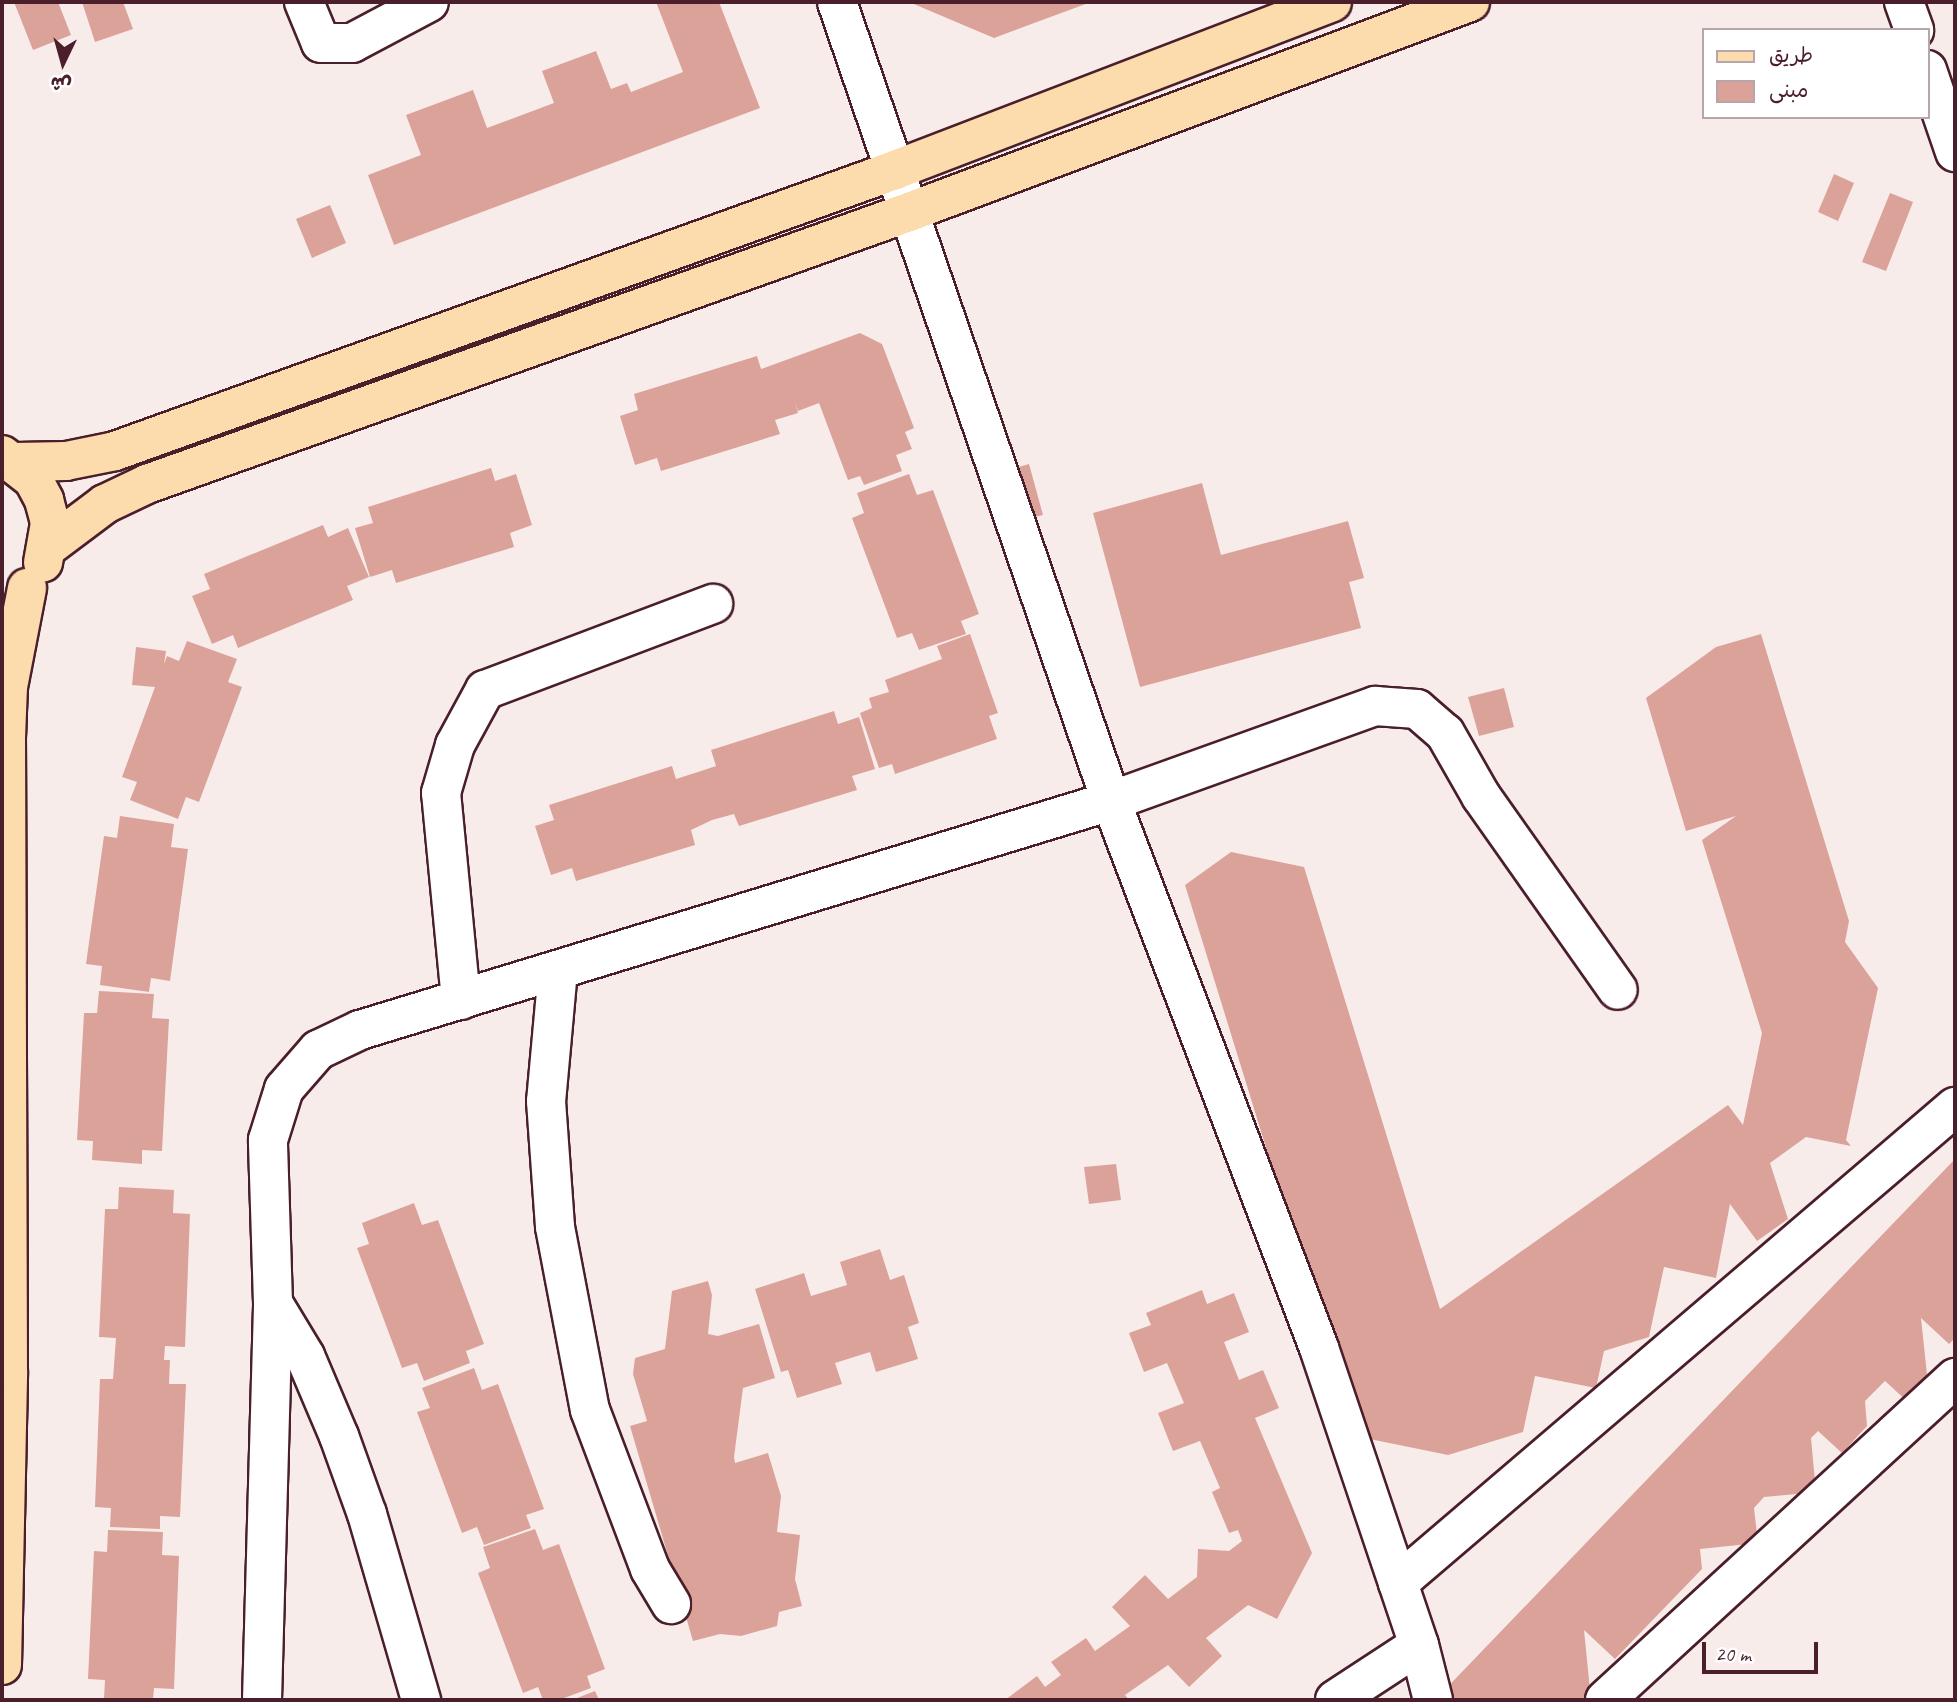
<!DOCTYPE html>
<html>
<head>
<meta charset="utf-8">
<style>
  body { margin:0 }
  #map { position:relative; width:1957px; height:1702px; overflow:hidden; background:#f8eceb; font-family:Caveat,"Playpen Sans Arabic",sans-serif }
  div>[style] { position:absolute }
  .building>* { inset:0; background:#dba299 }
  .roads { filter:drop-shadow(2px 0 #4a1f2b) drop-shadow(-2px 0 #4a1f2b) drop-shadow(0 2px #4a1f2b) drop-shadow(0 -2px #4a1f2b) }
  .minor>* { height:38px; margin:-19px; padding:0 19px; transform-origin:19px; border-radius:19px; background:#fff }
  .major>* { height:38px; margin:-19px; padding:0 19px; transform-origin:19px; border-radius:19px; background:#fcdcac }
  span { translate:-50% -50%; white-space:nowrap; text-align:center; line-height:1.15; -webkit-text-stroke:7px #fff; paint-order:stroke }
  .frame { position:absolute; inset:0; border:4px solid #4a1f2b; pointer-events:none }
  .legend { position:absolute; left:1702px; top:28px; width:228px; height:91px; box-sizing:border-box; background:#fff; border:2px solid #b7a5aa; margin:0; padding:9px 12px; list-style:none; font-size:21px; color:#4a1f2b }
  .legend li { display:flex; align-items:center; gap:14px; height:35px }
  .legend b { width:35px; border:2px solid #b7a5aa }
  .north { position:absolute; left:28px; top:28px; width:70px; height:70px; -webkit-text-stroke:5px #fff; paint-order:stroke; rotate:185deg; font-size:19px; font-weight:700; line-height:28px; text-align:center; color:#4a1f2b }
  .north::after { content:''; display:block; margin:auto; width:24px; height:32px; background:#4a1f2b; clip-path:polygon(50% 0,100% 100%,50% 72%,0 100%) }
  .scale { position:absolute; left:1702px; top:1642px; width:116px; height:32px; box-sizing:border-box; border:4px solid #4a1f2b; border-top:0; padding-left:9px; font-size:21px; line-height:24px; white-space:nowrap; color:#4a1f2b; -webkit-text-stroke:5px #fff; paint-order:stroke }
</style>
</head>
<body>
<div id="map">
  <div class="building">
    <div style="clip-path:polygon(14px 2px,58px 2px,71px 35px,33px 50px)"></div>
    <div style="clip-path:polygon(82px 2px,123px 2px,133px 29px,95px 42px)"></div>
    <div style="clip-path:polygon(656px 2px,719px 2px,760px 108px,394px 245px,368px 175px,421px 155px,406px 115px,473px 90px,487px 128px,554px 103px,542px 71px,596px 51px,611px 89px,627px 83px,631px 92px,683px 72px)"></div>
    <div style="clip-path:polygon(909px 2px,1091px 2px,994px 38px)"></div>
    <div style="clip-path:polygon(1834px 174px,1854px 183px,1838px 221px,1818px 212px)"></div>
    <div style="clip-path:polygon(1890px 193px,1913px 202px,1886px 271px,1862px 262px)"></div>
    <div style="clip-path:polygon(330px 205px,346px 243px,312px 258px,296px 219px)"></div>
    <div style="clip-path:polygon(860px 333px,882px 344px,914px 428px,905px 432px,912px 449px,896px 455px,902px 471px,864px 485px,860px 476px,848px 480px,819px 403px,798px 411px,795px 402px,798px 413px,775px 420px,780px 434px,661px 471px,657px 458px,635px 465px,620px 416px,638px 410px,634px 394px,757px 356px,761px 369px)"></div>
    <div style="clip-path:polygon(1029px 464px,1043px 515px,1022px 520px,1008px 470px)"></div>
    <div style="clip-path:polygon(491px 468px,495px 481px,516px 474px,532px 525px,510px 533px,514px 547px,396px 583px,392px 570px,370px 577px,355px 528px,373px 523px,368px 507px)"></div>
    <div style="clip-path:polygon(909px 474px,917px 495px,933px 490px,979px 614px,961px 621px,966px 634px,919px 650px,912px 633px,897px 638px,852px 518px,864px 513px,857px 493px)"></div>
    <div style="clip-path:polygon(1202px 483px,1221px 555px,1348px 521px,1364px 578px,1349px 582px,1361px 628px,1140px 687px,1093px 513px)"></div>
    <div style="clip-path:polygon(323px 525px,328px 537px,348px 528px,369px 577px,347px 586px,353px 600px,238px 648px,233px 635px,212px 644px,192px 596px,210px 589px,204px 574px)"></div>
    <div style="clip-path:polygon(970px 634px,998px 713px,989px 716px,997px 739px,895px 774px,892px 764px,879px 768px,860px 713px,872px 708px,869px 698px,889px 692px,885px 680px,942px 659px,937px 646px)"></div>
    <div style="clip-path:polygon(1761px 634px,1849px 921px,1845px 942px,1878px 988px,1846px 1140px,1851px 1146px,1806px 1137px,1770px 1163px,1788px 1219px,1757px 1241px,1730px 1204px,1716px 1278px,1664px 1267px,1649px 1337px,1604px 1351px,1596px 1388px,1535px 1376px,1523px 1432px,1448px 1455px,1355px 1436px,1185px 885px,1231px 852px,1304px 867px,1440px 1309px,1728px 1105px,1743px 1125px,1762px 1033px,1702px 840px,1736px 816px,1686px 831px,1646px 698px,1716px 647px)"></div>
    <div style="clip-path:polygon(187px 641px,237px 659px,228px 682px,242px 687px,199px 802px,186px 797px,178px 819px,130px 800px,137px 782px,122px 777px,155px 687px,132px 685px,136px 647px,166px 651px,164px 664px,167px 656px,179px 661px)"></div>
    <div style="clip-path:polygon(1504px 688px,1514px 727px,1479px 736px,1468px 697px)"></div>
    <div style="clip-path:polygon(834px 711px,838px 724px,859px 717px,875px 769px,852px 776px,857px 790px,739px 826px,734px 814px,712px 820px,691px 830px,695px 845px,576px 881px,572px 868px,551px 875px,535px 826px,554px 820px,549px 805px,672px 766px,676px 779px,698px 772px,716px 766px,711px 750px)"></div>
    <div style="clip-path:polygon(120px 816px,174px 824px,171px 847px,188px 849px,170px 981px,151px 978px,149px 992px,100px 985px,102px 966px,86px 964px,104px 836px,117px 838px)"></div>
    <div style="clip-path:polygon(99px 991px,154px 994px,152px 1018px,169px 1019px,162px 1151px,142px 1150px,142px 1164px,92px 1160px,93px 1141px,77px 1140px,84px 1013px,97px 1013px)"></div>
    <div style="clip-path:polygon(1955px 1159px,1955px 1338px,1949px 1344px,1921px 1318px,1928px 1384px,1909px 1403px,1885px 1381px,1865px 1401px,1867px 1426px,1842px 1453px,1818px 1431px,1811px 1438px,1816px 1492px,1764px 1497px,1754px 1508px,1758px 1543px,1700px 1549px,1702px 1569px,1615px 1659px,1584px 1630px,1591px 1700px,1435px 1700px)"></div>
    <div style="clip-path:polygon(1116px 1164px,1121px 1200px,1089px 1204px,1084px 1167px)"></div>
    <div style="clip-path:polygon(119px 1187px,174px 1190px,173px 1213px,190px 1214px,185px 1347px,165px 1346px,164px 1360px,170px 1360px,169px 1384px,186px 1384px,180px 1517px,160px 1516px,160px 1529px,110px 1527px,111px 1508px,95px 1507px,100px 1379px,113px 1379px,116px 1338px,99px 1337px,105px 1209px,118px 1209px)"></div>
    <div style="clip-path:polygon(414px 1203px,422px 1225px,438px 1220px,484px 1344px,466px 1351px,470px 1363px,424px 1381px,417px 1363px,402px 1368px,357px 1248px,369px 1244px,362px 1223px)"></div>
    <div style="clip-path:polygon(880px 1249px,890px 1280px,904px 1275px,919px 1323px,908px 1327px,918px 1359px,876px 1372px,870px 1352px,835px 1363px,842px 1384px,797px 1398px,788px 1370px,781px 1372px,755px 1289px,804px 1273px,811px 1296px,847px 1285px,840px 1262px)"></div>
    <div style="clip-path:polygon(708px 1281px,712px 1295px,708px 1334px,718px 1336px,759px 1324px,775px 1378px,743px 1388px,734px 1457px,735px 1463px,768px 1453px,781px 1496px,777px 1532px,800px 1535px,795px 1579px,802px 1606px,779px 1612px,777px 1626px,741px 1636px,720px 1634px,693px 1641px,630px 1426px,647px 1421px,633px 1374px,635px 1358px,665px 1349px,672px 1291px)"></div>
    <div style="clip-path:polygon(1202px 1290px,1207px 1304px,1234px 1293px,1249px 1332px,1224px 1342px,1239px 1380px,1263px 1370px,1279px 1408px,1255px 1418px,1312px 1553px,1277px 1619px,1248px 1605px,1206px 1638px,1222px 1656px,1189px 1687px,1168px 1665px,1125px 1695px,1129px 1700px,1005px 1700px,1037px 1676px,1045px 1687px,1061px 1675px,1051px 1662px,1086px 1638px,1095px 1651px,1130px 1626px,1112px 1607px,1145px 1575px,1168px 1599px,1197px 1577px,1198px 1549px,1229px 1551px,1242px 1541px,1238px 1530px,1229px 1533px,1212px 1492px,1220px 1488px,1200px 1441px,1173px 1451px,1158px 1413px,1184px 1403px,1167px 1363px,1144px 1372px,1129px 1333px,1151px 1325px,1146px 1313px)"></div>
    <div style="clip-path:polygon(474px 1368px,482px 1390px,498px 1384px,544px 1509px,526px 1515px,531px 1528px,484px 1545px,477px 1527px,462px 1533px,417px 1412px,430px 1408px,422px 1388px)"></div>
    <div style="clip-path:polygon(535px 1529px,543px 1550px,559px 1544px,605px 1669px,587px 1676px,591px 1688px,559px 1700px,543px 1700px,538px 1687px,523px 1693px,478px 1573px,490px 1568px,483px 1547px)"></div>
    <div style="clip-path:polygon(108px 1530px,163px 1532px,162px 1555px,179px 1556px,174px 1689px,154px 1688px,153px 1700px,104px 1699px,105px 1680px,88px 1679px,94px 1551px,107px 1552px)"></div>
    <div style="clip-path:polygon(595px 1691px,599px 1700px,572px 1700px)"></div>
  </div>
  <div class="roads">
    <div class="minor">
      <div style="left:304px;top:2px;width:44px;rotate:67.5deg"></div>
      <div style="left:321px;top:43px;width:31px"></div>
      <div style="left:352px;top:43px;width:87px;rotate:-28deg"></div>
      <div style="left:837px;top:2px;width:845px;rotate:71.07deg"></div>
      <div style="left:1111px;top:801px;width:585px;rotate:69.18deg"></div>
      <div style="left:1319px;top:1348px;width:313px;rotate:71.4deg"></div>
      <div style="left:1419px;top:1645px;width:57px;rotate:75.7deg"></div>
      <div style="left:1904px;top:2px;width:30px;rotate:70deg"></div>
      <div style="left:1927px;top:70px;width:87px;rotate:71.1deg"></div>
      <div style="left:558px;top:970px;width:132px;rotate:95.2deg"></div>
      <div style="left:546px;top:1101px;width:126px;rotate:85.9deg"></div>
      <div style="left:555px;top:1227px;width:186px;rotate:79.2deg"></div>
      <div style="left:590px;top:1410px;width:170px;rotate:69.3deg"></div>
      <div style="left:650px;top:1569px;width:41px;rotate:59deg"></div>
      <div style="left:461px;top:1000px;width:208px;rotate:-95.5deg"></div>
      <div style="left:441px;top:793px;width:50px;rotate:-73.7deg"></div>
      <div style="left:455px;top:745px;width:63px;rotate:-61.4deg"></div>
      <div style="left:485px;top:690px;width:244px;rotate:-20.7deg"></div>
      <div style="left:273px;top:1303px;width:62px;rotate:58.9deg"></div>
      <div style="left:305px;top:1356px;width:87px;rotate:67deg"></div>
      <div style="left:339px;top:1436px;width:83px;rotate:70.3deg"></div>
      <div style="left:367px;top:1514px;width:194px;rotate:73.8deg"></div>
      <div style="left:1398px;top:1583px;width:733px;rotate:-40.52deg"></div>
      <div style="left:262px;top:1700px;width:397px;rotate:-88.4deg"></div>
      <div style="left:273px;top:1303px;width:163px;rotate:-91.8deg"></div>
      <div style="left:268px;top:1140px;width:53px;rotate:-72.6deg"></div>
      <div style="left:284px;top:1089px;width:52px;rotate:-48.9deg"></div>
      <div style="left:318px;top:1050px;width:47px;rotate:-25.5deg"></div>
      <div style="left:360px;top:1030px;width:785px;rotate:-16.96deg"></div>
      <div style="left:1111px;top:801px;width:281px;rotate:-19.8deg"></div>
      <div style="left:1375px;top:706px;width:42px;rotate:4.1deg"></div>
      <div style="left:1417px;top:709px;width:37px;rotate:41deg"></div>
      <div style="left:1445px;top:733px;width:73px;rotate:60.3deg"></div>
      <div style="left:1481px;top:796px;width:237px;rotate:54.8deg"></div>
      <div style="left:1335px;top:1700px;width:100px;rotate:-33.2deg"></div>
      <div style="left:1605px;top:1700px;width:476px;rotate:-42.6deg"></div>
    </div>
    <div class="major">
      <div style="left:2px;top:455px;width:39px;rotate:38deg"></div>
      <div style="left:33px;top:479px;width:24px;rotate:62deg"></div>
      <div style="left:44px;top:500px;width:24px;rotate:75deg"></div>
      <div style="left:50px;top:523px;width:40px;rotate:100deg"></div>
      <div style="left:16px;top:462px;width:50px;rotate:-1.1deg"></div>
      <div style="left:66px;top:461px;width:50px;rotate:-11.5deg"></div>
      <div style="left:115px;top:451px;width:829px;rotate:-19.81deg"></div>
      <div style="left:895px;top:170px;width:468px;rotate:-21deg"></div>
      <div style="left:49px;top:546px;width:70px;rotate:-36.9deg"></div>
      <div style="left:105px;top:504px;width:47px;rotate:-25.5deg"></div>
      <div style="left:147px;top:484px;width:809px;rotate:-19.64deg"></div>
      <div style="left:909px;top:212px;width:599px;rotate:-20.52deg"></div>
      <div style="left:2px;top:1665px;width:294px;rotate:-88.8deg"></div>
      <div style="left:8px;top:1371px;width:633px;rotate:-90.18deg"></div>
      <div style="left:6px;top:738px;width:51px;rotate:-87.8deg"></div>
      <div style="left:8px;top:687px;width:101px;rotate:-79.1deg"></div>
    </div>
  </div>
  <div class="frame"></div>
  <ul class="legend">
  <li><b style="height:9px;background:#fcdcac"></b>طريق</li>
  <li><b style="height:19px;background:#dba299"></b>مبنى</li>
  </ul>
  <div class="north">ش</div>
  <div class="scale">20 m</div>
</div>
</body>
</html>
